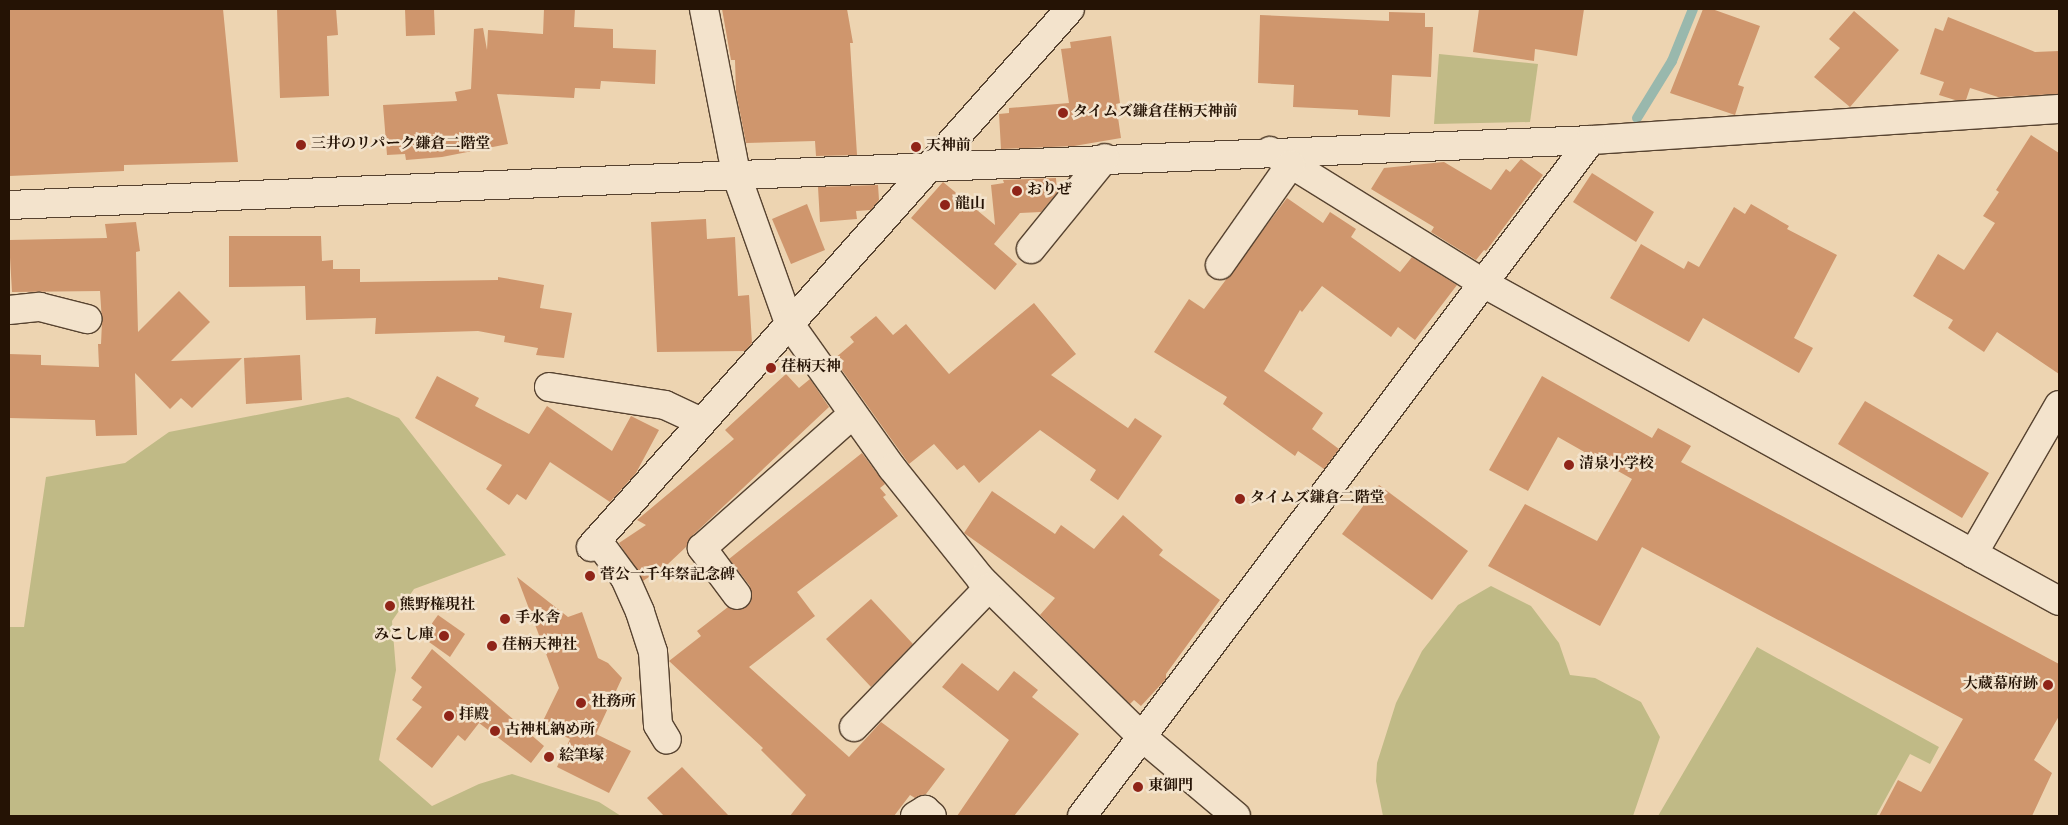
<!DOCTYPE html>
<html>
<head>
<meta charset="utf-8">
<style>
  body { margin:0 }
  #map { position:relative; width:2068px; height:825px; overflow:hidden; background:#edd4b1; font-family:"Old Standard TT","Noto Serif JP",serif }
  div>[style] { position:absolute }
  .green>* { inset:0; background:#c0ba86 }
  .stream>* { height:10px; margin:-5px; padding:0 5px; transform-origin:5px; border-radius:5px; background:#99b8ad }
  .building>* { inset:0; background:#cf966d }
  .roads { filter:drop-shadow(1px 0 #574330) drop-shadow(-1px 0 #574330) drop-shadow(0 1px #574330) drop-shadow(0 -1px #574330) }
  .minor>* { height:28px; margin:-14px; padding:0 14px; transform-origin:14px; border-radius:14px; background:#f3e3cc }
  .dots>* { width:14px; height:14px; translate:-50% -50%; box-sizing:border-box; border:2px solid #f3e3cc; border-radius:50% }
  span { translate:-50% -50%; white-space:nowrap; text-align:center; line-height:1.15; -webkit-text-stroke:5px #f3e3cc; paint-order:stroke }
  .poi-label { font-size:15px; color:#251305; font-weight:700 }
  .left { translate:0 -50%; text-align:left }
  .right { translate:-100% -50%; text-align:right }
  .frame { position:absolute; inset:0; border:10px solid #251305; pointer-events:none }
</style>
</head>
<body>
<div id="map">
  <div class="green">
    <div style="clip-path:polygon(1439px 54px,1538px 64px,1530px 122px,1434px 124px)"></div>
    <div style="clip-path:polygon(348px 397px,399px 418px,506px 555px,414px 589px,392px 621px,396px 670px,379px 760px,432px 806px,479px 784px,512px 774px,599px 802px,621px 816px,9px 816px,9px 627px,24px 627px,46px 477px,125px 463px,169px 432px)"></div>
    <div style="clip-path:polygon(1491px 586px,1531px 606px,1559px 643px,1570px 675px,1595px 678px,1641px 702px,1660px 737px,1633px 816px,1383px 816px,1376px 781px,1377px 763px,1396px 703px,1422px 651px,1458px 605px)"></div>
    <div style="clip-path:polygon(1757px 647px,1939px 747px,1930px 764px,1910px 754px,1876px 816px,1658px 816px)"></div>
  </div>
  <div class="stream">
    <div style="left:1637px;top:118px;width:67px;rotate:-58.4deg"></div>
    <div style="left:1672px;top:61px;width:56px;rotate:-68deg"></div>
  </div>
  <div class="building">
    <div style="clip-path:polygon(9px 9px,223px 9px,238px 162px,124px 165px,124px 171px,9px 176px)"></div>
    <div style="clip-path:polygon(277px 9px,336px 9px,338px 35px,327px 36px,329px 96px,280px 98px)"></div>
    <div style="clip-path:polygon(405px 9px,434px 9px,435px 35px,406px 36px)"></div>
    <div style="clip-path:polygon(544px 9px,575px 9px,574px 27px,613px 29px,613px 48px,656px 50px,655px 84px,601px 81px,600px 89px,575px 88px,574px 98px,497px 94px,508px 144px,442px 157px,406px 160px,405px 154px,387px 155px,383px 105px,457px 101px,455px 92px,471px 89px,474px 29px,483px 28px,487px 50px,488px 30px,543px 34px)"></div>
    <div style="clip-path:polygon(722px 9px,847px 9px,853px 43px,850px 43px,857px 155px,816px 156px,815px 141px,746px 143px,736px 92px,735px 60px,731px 60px)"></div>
    <div style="clip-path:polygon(1479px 9px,1584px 9px,1577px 56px,1535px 49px,1534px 61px,1473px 52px)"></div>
    <div style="clip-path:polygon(1703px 9px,1712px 9px,1760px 26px,1738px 85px,1744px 87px,1735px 115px,1670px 93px)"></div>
    <div style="clip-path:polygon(1854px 11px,1899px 50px,1850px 107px,1814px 77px,1840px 48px,1829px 39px)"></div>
    <div style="clip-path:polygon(1389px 12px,1425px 13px,1425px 27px,1433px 27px,1431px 77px,1392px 75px,1390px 117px,1358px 115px,1358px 110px,1293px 107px,1294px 85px,1258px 83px,1260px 15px,1389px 21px)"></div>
    <div style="clip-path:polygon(1948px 17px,2035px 52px,2059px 51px,2059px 94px,1998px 97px,1970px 88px,1966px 100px,1955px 100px,1939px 95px,1944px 82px,1920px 74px,1935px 28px,1943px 31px)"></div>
    <div style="clip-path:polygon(1111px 36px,1120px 103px,1116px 104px,1121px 138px,1074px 146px,1001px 149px,999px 114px,1009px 113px,1009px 108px,1069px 103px,1061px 49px,1071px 48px,1070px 42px)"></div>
    <div style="clip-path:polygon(2031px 135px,2059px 153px,2059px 374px,1997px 332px,1984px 352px,1948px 328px,1953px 320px,1913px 296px,1938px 254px,1964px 270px,1995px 223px,1983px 216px,1999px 192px,1996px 190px)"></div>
    <div style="clip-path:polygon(1521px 159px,1543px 175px,1486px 251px,1484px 250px,1476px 260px,1431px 232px,1434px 227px,1371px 189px,1384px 168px,1444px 162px,1491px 190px,1506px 169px,1510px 172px)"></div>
    <div style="clip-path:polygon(1592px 173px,1654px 212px,1636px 242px,1573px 202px)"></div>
    <div style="clip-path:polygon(1056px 178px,1057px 193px,1041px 212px,1020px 213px,994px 244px,1017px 264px,995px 290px,911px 218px,943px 182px,995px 225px,991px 185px,1004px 183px,1003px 180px)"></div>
    <div style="clip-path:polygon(878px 185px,879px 200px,871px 210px,856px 211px,857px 219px,820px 222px,818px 187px)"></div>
    <div style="clip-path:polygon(1287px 198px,1323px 223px,1330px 212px,1356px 229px,1351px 237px,1400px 272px,1412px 257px,1457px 285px,1415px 340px,1398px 327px,1391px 337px,1322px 286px,1302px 312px,1300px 310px,1264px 371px,1323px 413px,1312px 429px,1339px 449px,1324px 469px,1298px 451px,1295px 456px,1223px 404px,1227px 397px,1154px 352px,1189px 299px,1204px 309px)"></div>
    <div style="clip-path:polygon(807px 204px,825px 250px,791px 264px,772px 219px)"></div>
    <div style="clip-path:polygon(1751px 204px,1789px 226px,1787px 229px,1837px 255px,1794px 338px,1813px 348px,1799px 373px,1703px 318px,1689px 342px,1610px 298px,1641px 244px,1684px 269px,1688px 261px,1699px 267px,1734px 207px,1745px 214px)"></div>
    <div style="clip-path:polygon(706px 219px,707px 239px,735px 237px,738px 296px,749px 295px,752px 343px,745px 351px,657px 352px,651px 222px)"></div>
    <div style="clip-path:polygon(136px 222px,140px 251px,136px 252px,138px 332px,179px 291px,210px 322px,171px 361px,242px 358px,192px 408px,181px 398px,170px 409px,135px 373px,137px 435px,96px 436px,95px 420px,9px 418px,9px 354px,41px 355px,41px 365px,99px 367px,98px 344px,101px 344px,102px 322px,100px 291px,12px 292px,9px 240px,107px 238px,105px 224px)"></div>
    <div style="clip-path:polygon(229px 236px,321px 236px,322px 261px,333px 260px,333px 269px,360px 269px,360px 282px,498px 280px,498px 277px,544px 285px,540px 308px,572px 313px,564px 358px,536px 355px,538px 348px,504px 342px,505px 336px,478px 331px,375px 334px,376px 318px,306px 320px,305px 286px,229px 287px)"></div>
    <div style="clip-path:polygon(1034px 303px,1076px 354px,1051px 375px,1128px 428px,1135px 418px,1162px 436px,1118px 500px,1090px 480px,1096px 470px,1040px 430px,979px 483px,964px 465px,957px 470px,934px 444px,909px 464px,834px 359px,854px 342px,850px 337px,876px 316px,893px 335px,906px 324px,949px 374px)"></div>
    <div style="clip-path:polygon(300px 355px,302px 400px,246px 404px,244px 358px)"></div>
    <div style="clip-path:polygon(786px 374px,799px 388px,810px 379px,829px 407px,692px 536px,687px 546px,668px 564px,643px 581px,619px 543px,646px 525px,637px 520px,734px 439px,725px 430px)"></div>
    <div style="clip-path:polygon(437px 376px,479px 398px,475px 406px,529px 434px,547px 406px,612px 451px,631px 416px,659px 430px,636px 473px,610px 502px,550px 462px,526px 500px,517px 494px,509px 505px,486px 489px,502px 465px,415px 418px)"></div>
    <div style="clip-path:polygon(1542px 376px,1652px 438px,1658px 428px,1691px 446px,1681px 462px,2059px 664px,2059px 716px,2034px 760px,2052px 773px,2032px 816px,1879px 816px,1898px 780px,1921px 792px,1963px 719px,1642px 547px,1600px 626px,1488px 566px,1525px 504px,1597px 541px,1632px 479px,1558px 437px,1528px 491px,1489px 470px)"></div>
    <div style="clip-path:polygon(1865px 401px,1989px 473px,1962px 518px,1838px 444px)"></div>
    <div style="clip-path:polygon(862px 453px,885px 484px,880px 488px,886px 495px,883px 497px,898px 516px,797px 592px,815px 616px,749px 667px,849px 757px,881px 722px,945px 769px,926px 794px,915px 798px,910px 795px,894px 816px,790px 816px,806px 795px,761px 750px,763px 748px,669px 661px,701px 636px,697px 631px,728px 607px,739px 610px,751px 602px,750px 586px,729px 559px)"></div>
    <div style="clip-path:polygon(1379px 485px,1468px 551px,1432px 600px,1342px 534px)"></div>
    <div style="clip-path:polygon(992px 491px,1055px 534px,1061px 525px,1094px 549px,1123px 515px,1163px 550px,1159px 555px,1220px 600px,1166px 674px,1166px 679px,1141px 706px,1134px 700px,1130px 704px,1040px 615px,1055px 598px,964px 533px)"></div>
    <div style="clip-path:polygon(517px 577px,568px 617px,582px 612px,598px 658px,608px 663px,622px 678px,596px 734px,631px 751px,609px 793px,557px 767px,570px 739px,541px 725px,559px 688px)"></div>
    <div style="clip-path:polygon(871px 599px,913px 644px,871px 687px,826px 639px)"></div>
    <div style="clip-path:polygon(438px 615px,465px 634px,450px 657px,422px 637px)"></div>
    <div style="clip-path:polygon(432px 649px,544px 746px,531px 763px,479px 723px,465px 741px,458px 735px,432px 768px,396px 739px,422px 707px,412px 700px,422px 687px,411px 678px)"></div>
    <div style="clip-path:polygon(962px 663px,998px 691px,1014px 671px,1038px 690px,1032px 697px,1079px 734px,1014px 816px,957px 816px,1009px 740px,942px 687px)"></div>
    <div style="clip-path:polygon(682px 767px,729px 816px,664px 816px,647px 798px)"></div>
  </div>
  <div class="roads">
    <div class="minor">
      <div style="left:704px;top:9px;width:168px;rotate:79deg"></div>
      <div style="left:736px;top:174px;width:158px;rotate:70.4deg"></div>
      <div style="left:789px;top:323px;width:178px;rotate:54.6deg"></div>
      <div style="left:892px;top:468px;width:142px;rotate:51.3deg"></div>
      <div style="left:981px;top:579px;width:224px;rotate:44.5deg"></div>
      <div style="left:1141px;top:736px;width:124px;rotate:40.1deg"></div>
      <div style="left:1270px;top:151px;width:251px;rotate:31.8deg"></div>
      <div style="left:1483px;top:283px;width:658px;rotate:28.9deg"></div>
      <div style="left:9px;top:205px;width:1583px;rotate:-2.35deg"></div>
      <div style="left:1591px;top:140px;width:469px;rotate:-3.8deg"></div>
      <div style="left:1031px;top:249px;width:117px;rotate:-50.9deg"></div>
      <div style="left:1220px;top:265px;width:123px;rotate:-54.9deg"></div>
      <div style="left:9px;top:310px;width:31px;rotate:-6deg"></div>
      <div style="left:40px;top:307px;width:49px;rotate:14.3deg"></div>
      <div style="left:549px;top:387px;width:117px;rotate:8.8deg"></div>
      <div style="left:665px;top:405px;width:40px;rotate:25deg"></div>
      <div style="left:597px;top:540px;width:47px;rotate:53.6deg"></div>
      <div style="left:625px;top:578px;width:37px;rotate:66deg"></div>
      <div style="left:640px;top:612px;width:42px;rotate:72deg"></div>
      <div style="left:653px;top:652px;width:73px;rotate:86.1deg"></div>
      <div style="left:658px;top:725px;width:17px;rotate:59deg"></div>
      <div style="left:591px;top:547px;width:720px;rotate:-48.32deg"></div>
      <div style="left:1973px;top:554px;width:172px;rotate:-60deg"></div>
      <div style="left:737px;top:595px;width:59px;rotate:-126.7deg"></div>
      <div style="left:702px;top:548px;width:200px;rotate:-41.6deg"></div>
      <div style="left:854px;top:727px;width:194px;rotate:-46deg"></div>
      <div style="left:915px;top:816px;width:12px;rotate:-31deg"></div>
      <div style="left:925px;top:810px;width:9px;rotate:41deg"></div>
      <div style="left:1082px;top:816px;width:846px;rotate:-53.02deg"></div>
    </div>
  </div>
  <div class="dots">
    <div style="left:1063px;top:113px;background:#8f2418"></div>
    <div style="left:301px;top:145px;background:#8f2418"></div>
    <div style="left:916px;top:147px;background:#8f2418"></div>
    <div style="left:1017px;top:191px;background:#8f2418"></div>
    <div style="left:945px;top:205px;background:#8f2418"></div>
    <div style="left:771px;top:368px;background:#8f2418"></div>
    <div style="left:1569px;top:465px;background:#8f2418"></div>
    <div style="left:1240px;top:499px;background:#8f2418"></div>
    <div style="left:590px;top:576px;background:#8f2418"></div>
    <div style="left:390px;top:606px;background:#8f2418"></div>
    <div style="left:505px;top:619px;background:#8f2418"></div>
    <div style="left:444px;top:636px;background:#8f2418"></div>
    <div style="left:492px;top:646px;background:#8f2418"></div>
    <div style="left:2048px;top:685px;background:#8f2418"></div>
    <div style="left:581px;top:703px;background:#8f2418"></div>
    <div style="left:449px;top:716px;background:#8f2418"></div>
    <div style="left:495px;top:731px;background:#8f2418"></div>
    <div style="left:549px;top:757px;background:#8f2418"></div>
    <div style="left:1138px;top:787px;background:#8f2418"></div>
  </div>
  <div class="poi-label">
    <span class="left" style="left:1073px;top:113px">タイムズ鎌倉荏柄天神前</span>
    <span class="left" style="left:311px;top:145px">三井のリパーク鎌倉二階堂</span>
    <span class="left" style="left:926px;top:147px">天神前</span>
    <span class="left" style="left:1027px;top:191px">おりぜ</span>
    <span class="left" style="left:955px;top:205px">龍山</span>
    <span class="left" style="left:781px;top:368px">荏柄天神</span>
    <span class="left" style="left:1579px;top:465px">清泉小学校</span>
    <span class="left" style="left:1250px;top:499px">タイムズ鎌倉二階堂</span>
    <span class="left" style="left:600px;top:576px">菅公一千年祭記念碑</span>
    <span class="left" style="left:400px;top:606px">熊野権現社</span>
    <span class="left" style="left:515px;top:619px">手水舎</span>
    <span class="right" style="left:434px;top:636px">みこし庫</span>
    <span class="left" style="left:502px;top:646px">荏柄天神社</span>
    <span class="right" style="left:2038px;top:685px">大蔵幕府跡</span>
    <span class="left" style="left:591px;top:703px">社務所</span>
    <span class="left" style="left:459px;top:716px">拝殿</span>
    <span class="left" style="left:505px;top:731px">古神札納め所</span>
    <span class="left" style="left:559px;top:757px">絵筆塚</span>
    <span class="left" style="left:1148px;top:787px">東御門</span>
  </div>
  <div class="frame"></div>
</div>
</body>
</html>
